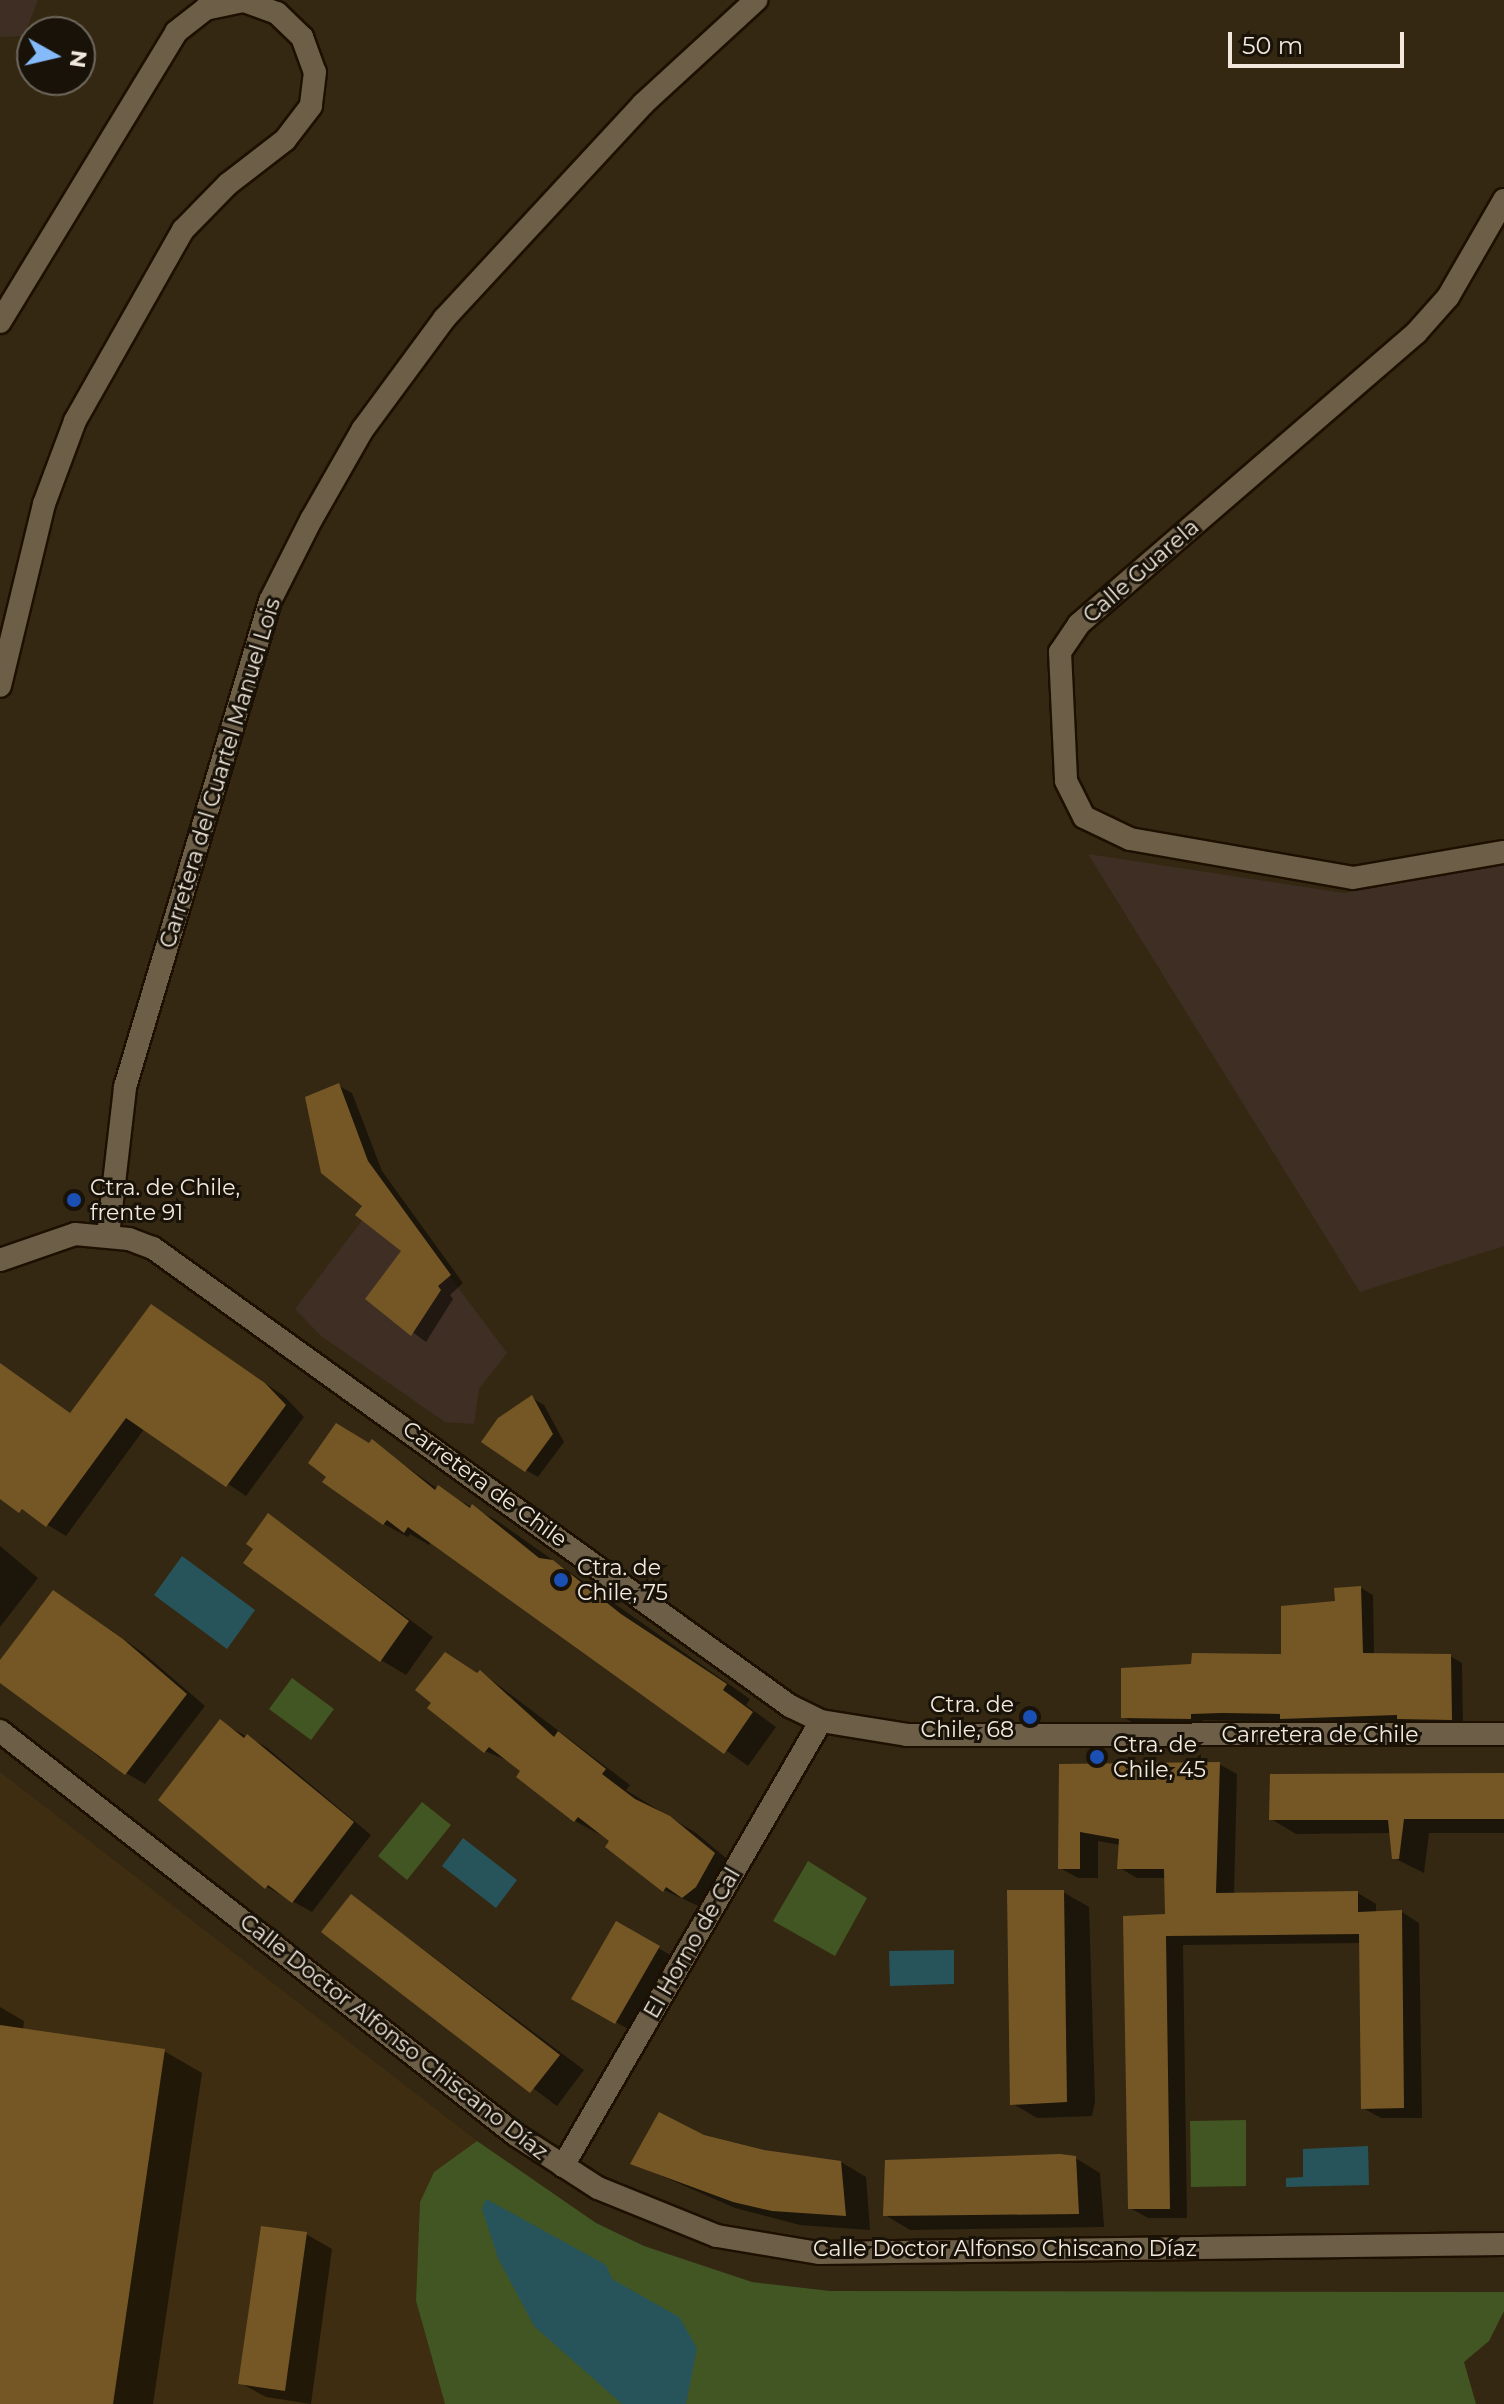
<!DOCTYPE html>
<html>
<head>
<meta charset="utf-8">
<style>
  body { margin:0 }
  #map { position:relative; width:1504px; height:2404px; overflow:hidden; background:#352812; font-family:Montserrat,sans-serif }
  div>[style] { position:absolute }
  .commercial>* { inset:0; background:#3e2e23 }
  .built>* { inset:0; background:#3e2d10 }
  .green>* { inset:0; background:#415622 }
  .water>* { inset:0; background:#27545b }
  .shadow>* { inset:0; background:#0007 }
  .building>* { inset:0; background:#755726 }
  .roads { filter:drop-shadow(2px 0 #1d1000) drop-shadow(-2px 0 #1d1000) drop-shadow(0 2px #1d1000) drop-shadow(0 -2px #1d1000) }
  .minor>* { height:22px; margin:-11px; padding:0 11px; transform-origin:11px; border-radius:11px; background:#6d5e47 }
  .tertiary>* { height:22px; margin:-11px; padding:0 11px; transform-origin:11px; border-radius:11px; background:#6d5e47 }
  .dots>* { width:22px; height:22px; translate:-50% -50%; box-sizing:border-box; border:4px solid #181209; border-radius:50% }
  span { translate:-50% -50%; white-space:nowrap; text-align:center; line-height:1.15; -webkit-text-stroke:6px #181209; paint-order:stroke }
  .street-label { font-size:22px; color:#f2e9dc }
  .poi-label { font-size:22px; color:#f2e9dc }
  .left { translate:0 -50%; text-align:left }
  .right { translate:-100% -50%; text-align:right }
  .north { position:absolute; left:16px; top:16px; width:80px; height:80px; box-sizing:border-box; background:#181209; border:2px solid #6f685d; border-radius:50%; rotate:98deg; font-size:22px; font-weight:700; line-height:32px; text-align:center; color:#f2e9dc }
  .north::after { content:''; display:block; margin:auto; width:28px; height:36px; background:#85bbfb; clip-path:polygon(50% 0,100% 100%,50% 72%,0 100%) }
  .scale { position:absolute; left:1228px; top:32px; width:176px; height:36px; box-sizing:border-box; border:4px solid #f2e9dc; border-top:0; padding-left:10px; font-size:24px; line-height:28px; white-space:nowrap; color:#f2e9dc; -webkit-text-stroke:6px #181209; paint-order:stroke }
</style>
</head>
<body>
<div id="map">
  <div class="commercial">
    <div style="clip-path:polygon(0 0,38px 0,24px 36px,0 37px)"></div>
    <div style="clip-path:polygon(1088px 854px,1344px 893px,1504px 865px,1504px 1246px,1360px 1292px)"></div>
    <div style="clip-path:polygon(385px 1190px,507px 1353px,479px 1389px,474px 1424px,445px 1422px,321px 1336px,295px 1309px)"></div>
  </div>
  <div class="built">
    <div style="clip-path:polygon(0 1772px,477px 2141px,434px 2172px,420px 2202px,416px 2301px,445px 2404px,0 2404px)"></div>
  </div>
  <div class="green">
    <div style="clip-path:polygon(292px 1678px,334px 1709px,311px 1740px,269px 1709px)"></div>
    <div style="clip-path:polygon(422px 1802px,451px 1825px,407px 1880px,378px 1856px)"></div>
    <div style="clip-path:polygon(808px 1861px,867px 1898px,835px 1956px,773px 1921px)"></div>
    <div style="clip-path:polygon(1246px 2120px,1246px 2186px,1191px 2187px,1190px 2121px)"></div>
    <div style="clip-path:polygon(477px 2141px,596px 2223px,644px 2246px,752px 2282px,830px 2291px,1504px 2292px,1504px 2311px,1489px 2341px,1464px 2362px,1476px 2404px,445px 2404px,416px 2301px,420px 2202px,434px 2172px)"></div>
  </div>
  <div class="water">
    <div style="clip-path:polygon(182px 1556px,255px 1610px,227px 1649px,154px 1595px)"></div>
    <div style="clip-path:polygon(463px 1838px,517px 1880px,496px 1908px,442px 1866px)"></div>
    <div style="clip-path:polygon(954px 1950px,954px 1984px,890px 1986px,889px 1951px)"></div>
    <div style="clip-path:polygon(1368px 2146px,1369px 2185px,1286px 2187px,1286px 2178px,1303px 2177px,1303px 2149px)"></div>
    <div style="clip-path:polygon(486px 2199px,606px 2265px,612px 2279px,679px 2317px,697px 2348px,686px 2404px,622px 2404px,534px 2326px,498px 2258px,482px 2209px)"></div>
  </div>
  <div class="shadow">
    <div style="clip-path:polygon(339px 1086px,352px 1093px,382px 1171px,463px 1283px,450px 1295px,453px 1299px,426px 1342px,368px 1299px,403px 1251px,365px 1205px)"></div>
    <div style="clip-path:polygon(170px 1318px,284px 1396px,304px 1417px,246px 1496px,145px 1428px,66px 1536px,0 1496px,0 1368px,71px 1415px)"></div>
    <div style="clip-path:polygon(532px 1398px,544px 1405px,564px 1442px,538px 1477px,526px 1470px)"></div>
    <div style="clip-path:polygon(372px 1442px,438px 1489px,496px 1520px,750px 1699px,746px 1705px,776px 1727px,748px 1766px,432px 1541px,429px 1545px,410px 1534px,408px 1537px,384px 1524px,310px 1463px)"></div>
    <div style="clip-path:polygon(269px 1515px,433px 1637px,406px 1675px,381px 1660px,256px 1548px)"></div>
    <div style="clip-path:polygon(0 1546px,38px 1578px,0 1627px)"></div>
    <div style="clip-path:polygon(1361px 1588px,1373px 1595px,1374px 1655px,1450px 1656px,1462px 1663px,1463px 1726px,1203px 1720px,1203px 1725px,1135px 1724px,1123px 1717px,1193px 1666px,1283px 1656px,1337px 1603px)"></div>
    <div style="clip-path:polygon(73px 1604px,142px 1652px,205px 1706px,145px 1784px,100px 1758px,0 1675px,0 1664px)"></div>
    <div style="clip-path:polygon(481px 1672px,630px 1785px,626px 1790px,696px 1833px,739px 1869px,709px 1911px,664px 1890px,612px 1841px,575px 1821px,513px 1763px,485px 1751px)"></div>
    <div style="clip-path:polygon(220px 1722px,266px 1747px,371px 1835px,312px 1912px,267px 1887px)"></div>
    <div style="clip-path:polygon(1219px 1764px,1237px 1774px,1234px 1895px,1358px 1893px,1376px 1904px,1376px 1913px,1402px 1912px,1419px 1923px,1422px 2118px,1381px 2118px,1363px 2108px,1361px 1943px,1183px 1945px,1187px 2218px,1148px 2218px,1130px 2208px,1167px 1916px,1166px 1878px,1137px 1878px,1120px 1868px,1120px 1845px,1098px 1841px,1098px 1878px,1078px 1878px,1060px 1868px,1061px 1766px)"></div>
    <div style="clip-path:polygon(1504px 1775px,1504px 1833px,1429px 1833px,1424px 1873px,1394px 1858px,1391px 1833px,1296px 1834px,1271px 1819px)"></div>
    <div style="clip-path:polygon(1063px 1892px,1089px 1907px,1095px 2102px,1092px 2116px,1037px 2118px,1012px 2103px)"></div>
    <div style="clip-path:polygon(352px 1896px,584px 2070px,557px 2106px,324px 1932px)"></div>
    <div style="clip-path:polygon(617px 1924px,677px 1959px,635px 2033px,574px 1998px)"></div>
    <div style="clip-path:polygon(0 2007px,24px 2021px,23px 2031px,164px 2051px,202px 2073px,153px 2404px,0 2404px)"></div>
    <div style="clip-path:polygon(703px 2136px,763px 2152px,841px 2162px,866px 2177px,870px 2230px,800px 2225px,735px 2208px,632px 2163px)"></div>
    <div style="clip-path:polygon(1075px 2158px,1100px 2173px,1104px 2227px,910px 2230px,885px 2215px)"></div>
    <div style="clip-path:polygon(306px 2234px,332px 2249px,311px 2404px,266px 2397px,240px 2383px)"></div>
  </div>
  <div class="building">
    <div style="clip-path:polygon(339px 1083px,368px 1161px,451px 1275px,438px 1286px,441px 1290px,411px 1336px,365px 1299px,401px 1251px,355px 1215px,362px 1206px,321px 1173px,305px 1097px)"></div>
    <div style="clip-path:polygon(151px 1304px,265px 1383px,286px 1405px,226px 1487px,126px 1418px,46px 1527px,22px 1509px,19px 1513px,0 1499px,0 1363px,70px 1413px)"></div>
    <div style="clip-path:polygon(532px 1395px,553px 1434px,525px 1472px,481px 1442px,498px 1418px)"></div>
    <div style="clip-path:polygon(336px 1423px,369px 1443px,372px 1439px,435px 1490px,438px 1485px,470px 1508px,472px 1504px,539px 1558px,553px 1560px,621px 1614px,727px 1684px,723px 1690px,753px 1712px,724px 1754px,408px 1527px,404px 1533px,387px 1520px,383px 1525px,322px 1482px,326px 1477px,308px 1463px)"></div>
    <div style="clip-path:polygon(268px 1513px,409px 1621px,380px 1662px,243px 1563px,253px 1549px,246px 1544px)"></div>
    <div style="clip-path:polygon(1361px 1586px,1363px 1653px,1451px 1654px,1452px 1720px,1397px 1719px,1397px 1715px,1280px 1719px,1280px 1714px,1221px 1713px,1191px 1714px,1191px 1719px,1121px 1718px,1121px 1668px,1191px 1664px,1192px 1653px,1281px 1654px,1281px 1606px,1335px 1601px,1334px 1588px)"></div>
    <div style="clip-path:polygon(53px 1590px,123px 1639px,187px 1694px,125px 1775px,0 1683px,0 1660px)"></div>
    <div style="clip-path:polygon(445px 1652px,477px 1673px,480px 1670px,554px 1737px,558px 1731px,606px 1769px,602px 1774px,635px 1799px,670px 1816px,715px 1853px,696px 1887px,682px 1898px,666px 1887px,663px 1892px,605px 1847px,609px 1841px,578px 1817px,574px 1822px,516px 1777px,520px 1771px,489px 1747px,484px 1753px,427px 1708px,431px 1703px,415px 1690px)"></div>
    <div style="clip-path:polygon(220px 1719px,244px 1738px,247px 1734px,354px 1822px,292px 1903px,268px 1885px,265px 1889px,158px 1800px)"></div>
    <div style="clip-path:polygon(1220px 1762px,1216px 1893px,1358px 1891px,1358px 1912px,1402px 1910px,1404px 2108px,1361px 2109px,1359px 1934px,1166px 1936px,1170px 2209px,1128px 2209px,1123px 1916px,1165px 1914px,1164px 1869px,1117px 1869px,1119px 1839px,1080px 1832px,1080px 1869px,1058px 1869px,1059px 1764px)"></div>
    <div style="clip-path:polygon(1504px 1773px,1504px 1819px,1404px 1819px,1399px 1859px,1392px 1859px,1388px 1820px,1269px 1820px,1270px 1774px)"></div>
    <div style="clip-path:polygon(1007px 1890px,1064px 1890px,1067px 2102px,1010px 2105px)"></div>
    <div style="clip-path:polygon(351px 1894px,560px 2055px,530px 2093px,321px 1932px)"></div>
    <div style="clip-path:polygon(616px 1921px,660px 1946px,615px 2024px,571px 1999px)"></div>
    <div style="clip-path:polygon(0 2025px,165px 2049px,113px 2404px,0 2404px)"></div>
    <div style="clip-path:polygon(659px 2112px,704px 2135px,764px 2150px,841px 2161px,846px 2216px,772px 2211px,733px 2202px,630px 2164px)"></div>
    <div style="clip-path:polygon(1060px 2154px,1076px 2156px,1079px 2214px,883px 2216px,885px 2160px)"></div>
    <div style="clip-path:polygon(261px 2226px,307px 2232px,285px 2391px,238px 2384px)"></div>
  </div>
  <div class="roads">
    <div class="minor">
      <div style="left:1504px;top:200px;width:112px;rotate:120deg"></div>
      <div style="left:1448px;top:297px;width:48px;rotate:131.6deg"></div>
      <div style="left:1416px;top:333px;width:445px;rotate:139.2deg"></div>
      <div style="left:1079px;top:624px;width:34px;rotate:124deg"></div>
      <div style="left:1060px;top:652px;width:129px;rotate:87.3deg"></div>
      <div style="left:1066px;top:781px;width:40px;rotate:63.4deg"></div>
      <div style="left:1084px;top:817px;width:51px;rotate:25.6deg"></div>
      <div style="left:1130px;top:839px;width:226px;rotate:9.9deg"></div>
      <div style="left:1353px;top:878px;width:153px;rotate:-9.8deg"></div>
      <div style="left:108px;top:1235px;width:149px;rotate:-83.4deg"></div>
      <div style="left:125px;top:1087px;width:507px;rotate:-73.39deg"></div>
      <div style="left:270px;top:601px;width:91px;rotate:-63.2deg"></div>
      <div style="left:311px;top:520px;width:105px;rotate:-60.3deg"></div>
      <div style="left:363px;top:429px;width:137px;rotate:-53.6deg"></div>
      <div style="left:444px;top:319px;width:293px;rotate:-47.2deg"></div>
      <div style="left:643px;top:104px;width:154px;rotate:-42.6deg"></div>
      <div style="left:0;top:1731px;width:655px;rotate:38.06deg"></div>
      <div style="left:516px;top:2135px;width:98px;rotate:32.9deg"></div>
      <div style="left:598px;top:2188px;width:128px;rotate:22deg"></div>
      <div style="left:717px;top:2236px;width:103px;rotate:9.5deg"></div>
      <div style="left:819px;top:2253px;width:685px;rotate:-0.75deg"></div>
      <div style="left:563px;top:2166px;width:514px;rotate:-59.9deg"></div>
    </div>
    <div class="tertiary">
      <div style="left:0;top:322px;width:339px;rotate:-58.7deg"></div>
      <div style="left:176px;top:32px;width:37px;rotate:-38deg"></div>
      <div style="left:205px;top:9px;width:40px;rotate:-12deg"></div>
      <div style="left:244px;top:1px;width:35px;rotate:20deg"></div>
      <div style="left:277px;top:13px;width:35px;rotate:44deg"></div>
      <div style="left:302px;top:37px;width:37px;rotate:70deg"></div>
      <div style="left:315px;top:72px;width:34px;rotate:97deg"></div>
      <div style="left:311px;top:106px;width:43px;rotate:127.4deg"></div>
      <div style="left:285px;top:140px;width:72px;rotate:142.3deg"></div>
      <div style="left:228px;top:184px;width:64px;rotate:134.4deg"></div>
      <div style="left:183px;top:230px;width:219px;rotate:119.5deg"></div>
      <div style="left:75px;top:421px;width:89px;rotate:110.5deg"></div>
      <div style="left:44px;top:504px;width:187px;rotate:103.6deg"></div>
      <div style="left:0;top:1260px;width:79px;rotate:-19.1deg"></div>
      <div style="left:75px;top:1234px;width:54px;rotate:5.3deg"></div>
      <div style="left:129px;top:1239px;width:26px;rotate:21deg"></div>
      <div style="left:153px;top:1248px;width:785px;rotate:35.72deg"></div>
      <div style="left:790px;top:1706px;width:34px;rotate:26deg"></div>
      <div style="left:821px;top:1721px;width:87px;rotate:9.2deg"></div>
      <div style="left:907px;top:1735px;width:597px;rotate:-0.1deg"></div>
    </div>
  </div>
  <div class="dots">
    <div style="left:74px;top:1200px;background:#1a4fb4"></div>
    <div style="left:561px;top:1580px;background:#1a4fb4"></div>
    <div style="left:1030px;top:1717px;background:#1a4fb4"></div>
    <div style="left:1097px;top:1757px;background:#1a4fb4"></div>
  </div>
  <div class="street-label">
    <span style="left:1141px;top:571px;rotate:-41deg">Calle Guarela</span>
    <span style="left:220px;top:773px;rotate:-73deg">Carretera del Cuartel Manuel Lois</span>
    <span style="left:485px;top:1484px;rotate:36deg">Carretera de Chile</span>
    <span style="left:1320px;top:1735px">Carretera de Chile</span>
    <span style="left:692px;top:1943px;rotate:-60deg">El Horno de Cal</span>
    <span style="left:394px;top:2037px;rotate:38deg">Calle Doctor Alfonso Chiscano Díaz</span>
    <span style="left:1005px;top:2249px">Calle Doctor Alfonso Chiscano Díaz</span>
  </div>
  <div class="poi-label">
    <span class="left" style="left:90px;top:1200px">Ctra. de Chile,<br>frente 91</span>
    <span class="left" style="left:577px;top:1580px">Ctra. de<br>Chile, 75</span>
    <span class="right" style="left:1014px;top:1717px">Ctra. de<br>Chile, 68</span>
    <span class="left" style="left:1113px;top:1757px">Ctra. de<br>Chile, 45</span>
  </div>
  <div class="north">N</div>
  <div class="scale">50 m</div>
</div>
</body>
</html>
